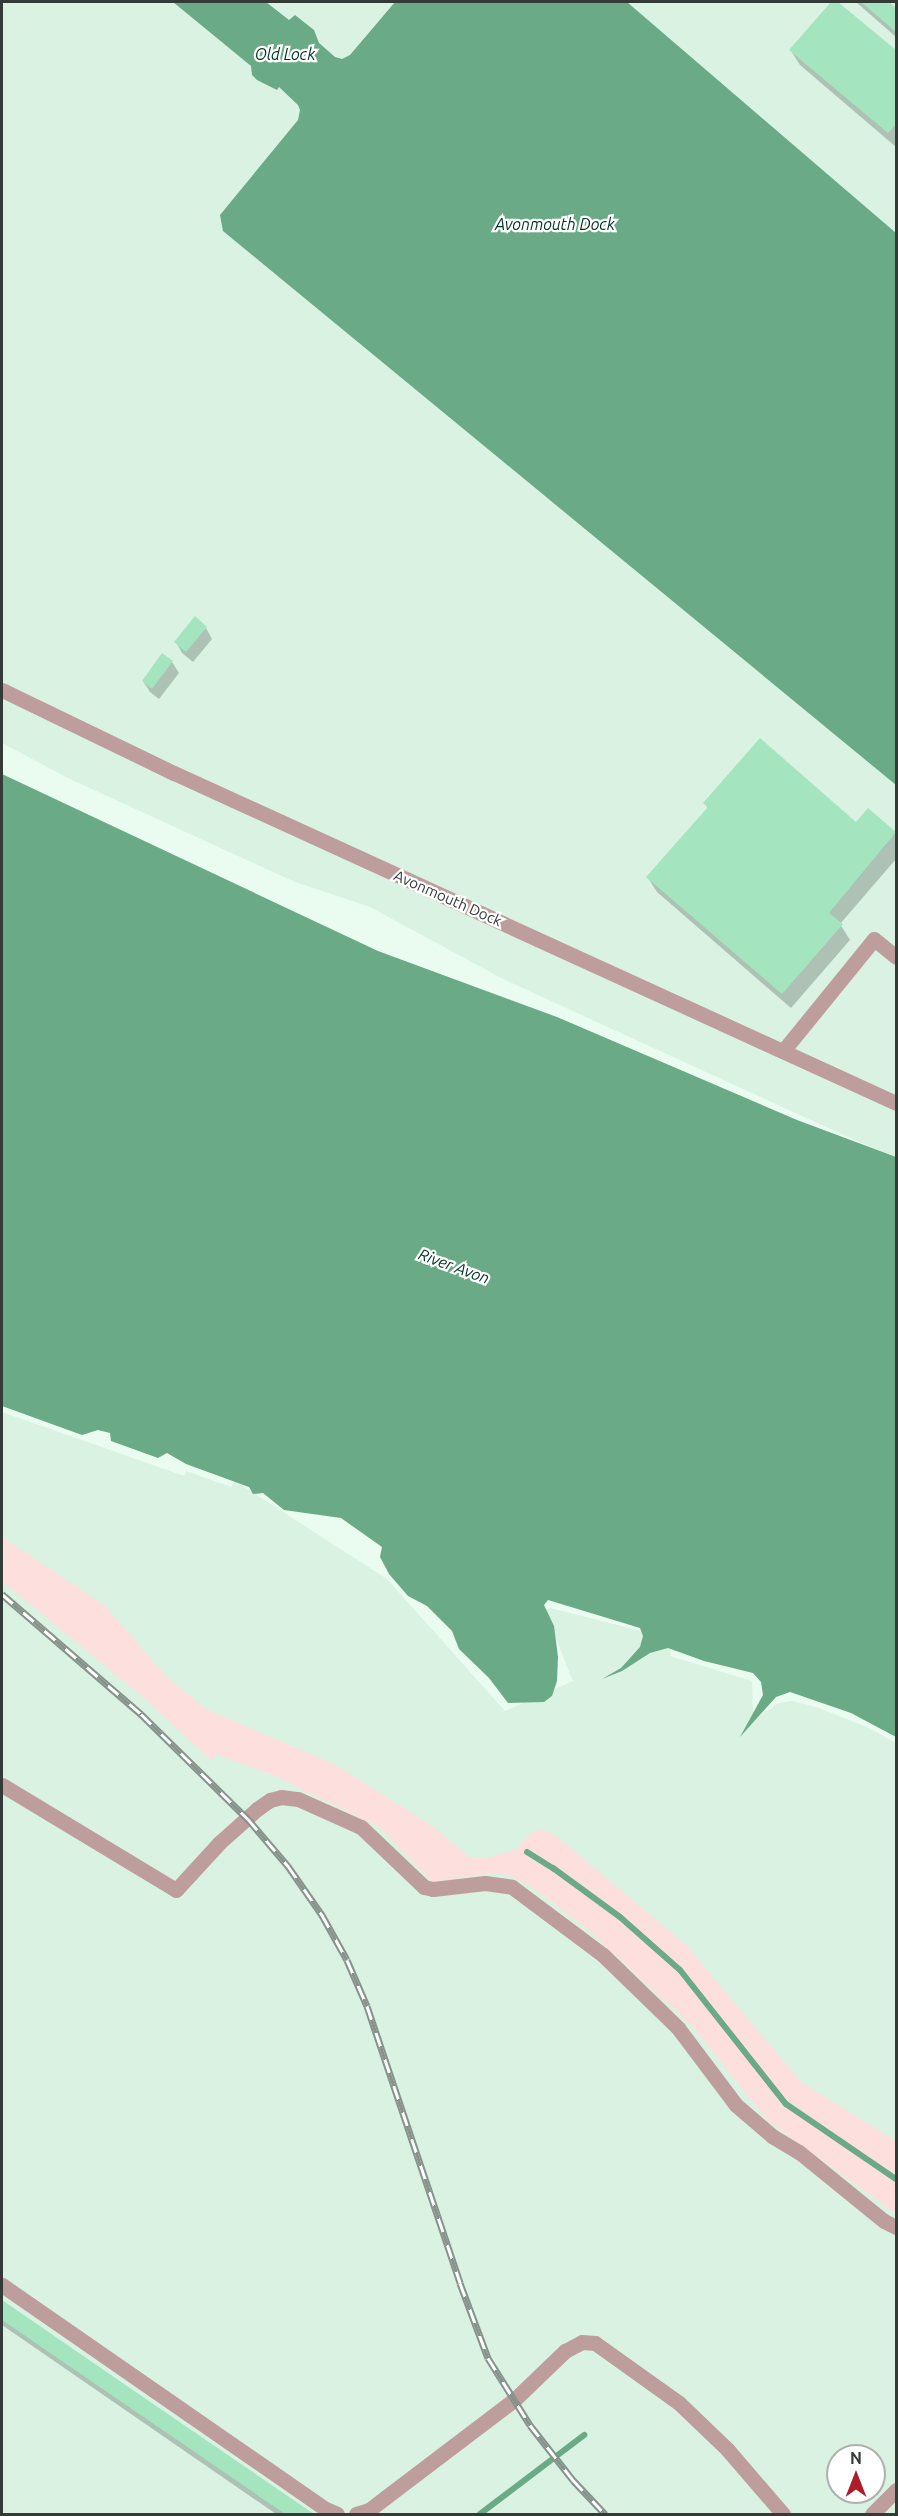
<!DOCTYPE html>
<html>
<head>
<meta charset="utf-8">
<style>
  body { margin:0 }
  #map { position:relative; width:898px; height:2516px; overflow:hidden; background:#eafbf0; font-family:Ubuntu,sans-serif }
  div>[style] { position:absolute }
  .built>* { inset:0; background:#d9f2e2 }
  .green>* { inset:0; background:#fde0de }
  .water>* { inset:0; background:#6baa87 }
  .shadow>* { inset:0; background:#0003 }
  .stream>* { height:6px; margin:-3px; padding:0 3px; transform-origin:3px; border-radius:3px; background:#6baa87 }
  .building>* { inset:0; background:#a4e5c0 }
  .minor>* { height:15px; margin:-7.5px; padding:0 7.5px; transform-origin:7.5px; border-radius:7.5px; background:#be9e9c }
  .rail>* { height:7px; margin-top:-3.5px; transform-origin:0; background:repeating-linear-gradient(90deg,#fff 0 14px,#87928b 0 28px); box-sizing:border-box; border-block:2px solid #87928b }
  span { translate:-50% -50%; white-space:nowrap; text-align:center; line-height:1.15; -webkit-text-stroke:4.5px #fff; paint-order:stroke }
  .street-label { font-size:15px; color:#343a36 }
  .water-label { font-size:16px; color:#00361f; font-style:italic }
  .frame { position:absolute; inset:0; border:3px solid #343a36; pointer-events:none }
  .north { position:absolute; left:826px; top:2444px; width:60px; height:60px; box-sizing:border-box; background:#fff; border:2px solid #aeb0af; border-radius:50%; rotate:0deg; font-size:16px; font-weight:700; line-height:24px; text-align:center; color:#343a36 }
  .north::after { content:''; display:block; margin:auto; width:21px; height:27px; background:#ae1b29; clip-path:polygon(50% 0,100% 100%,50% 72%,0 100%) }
</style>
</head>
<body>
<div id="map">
  <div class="built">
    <div style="clip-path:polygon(2px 2px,896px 2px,896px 1159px,505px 980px,370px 907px,295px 882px,70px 779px,2px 743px)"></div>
    <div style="clip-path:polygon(evenodd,2px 1412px,184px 1476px,186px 1471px,231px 1487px,235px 1481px,387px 1579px,505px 1711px,573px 1681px,545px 1611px,550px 1608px,673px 1639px,670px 1656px,752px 1681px,753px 1719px,779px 1703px,792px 1701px,816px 1707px,867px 1727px,896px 1743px,896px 2514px,2px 2514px,2px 1412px,838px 2456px,874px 2456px,874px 2492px,838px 2492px,838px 2456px)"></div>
  </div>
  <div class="green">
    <div style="clip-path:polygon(2px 1537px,104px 1605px,167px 1677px,206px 1709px,334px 1764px,431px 1825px,469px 1857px,489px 1858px,517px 1849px,527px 1836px,540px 1829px,555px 1835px,685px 1944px,801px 2082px,896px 2141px,896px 2214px,768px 2121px,692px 2026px,587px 1929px,536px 1890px,511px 1876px,493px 1873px,433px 1882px,379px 1827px,275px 1776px,216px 1754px,212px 1761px,145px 1699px,2px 1581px)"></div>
  </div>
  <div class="water">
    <div style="clip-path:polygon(173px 2px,266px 2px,289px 20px,295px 15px,314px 30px,319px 43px,335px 57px,342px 59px,350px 55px,395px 2px,627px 2px,896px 233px,896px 785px,223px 231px,220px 215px,298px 120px,300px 110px,298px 105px,279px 87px,277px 90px,257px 80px,252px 75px,251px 66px)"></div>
    <div style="clip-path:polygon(2px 774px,378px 951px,557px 1017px,797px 1120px,896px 1157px,896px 1737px,851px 1713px,790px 1692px,776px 1697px,740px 1737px,763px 1695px,761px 1682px,753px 1673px,704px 1661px,668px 1648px,650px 1653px,622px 1671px,602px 1679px,621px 1668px,640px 1647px,643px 1636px,640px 1628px,548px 1600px,544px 1605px,554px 1626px,558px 1657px,557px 1681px,552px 1696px,544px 1702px,508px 1703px,489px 1678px,459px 1649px,452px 1631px,427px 1606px,408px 1596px,389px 1574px,380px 1557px,382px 1547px,341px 1518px,284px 1510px,263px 1493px,253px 1494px,249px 1487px,186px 1464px,167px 1453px,158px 1458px,111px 1441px,110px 1433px,98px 1430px,82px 1435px,2px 1406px)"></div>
  </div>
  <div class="shadow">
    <div style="clip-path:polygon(832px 2px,836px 2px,896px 52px,896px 147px,800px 65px,791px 51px)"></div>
    <div style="clip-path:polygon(856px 2px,887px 2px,896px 10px,896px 37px)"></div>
    <div style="clip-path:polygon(206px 628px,212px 639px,193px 662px,182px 653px,176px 642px)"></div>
    <div style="clip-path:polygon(163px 655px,172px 662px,179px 673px,159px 699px,150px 692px,143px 681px)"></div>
    <div style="clip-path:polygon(705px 803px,857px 824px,868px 810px,896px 834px,896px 859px,840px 924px,850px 940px,791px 1008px,657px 892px,648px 878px,708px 809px)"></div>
    <div style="clip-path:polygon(2px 2303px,310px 2514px,276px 2514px,2px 2325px)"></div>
  </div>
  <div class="stream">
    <div style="left:527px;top:1852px;width:31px;rotate:32deg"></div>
    <div style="left:553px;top:1868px;width:83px;rotate:36.2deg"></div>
    <div style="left:620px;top:1917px;width:80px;rotate:41.5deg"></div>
    <div style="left:680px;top:1970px;width:171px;rotate:51.7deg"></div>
    <div style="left:786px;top:2104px;width:133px;rotate:34.3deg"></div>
    <div style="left:480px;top:2514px;width:131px;rotate:-37.2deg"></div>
  </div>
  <div class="building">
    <div style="clip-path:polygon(831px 2px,838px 2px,896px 50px,896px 124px,888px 133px,789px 50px)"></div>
    <div style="clip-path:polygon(861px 2px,889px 2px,896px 8px,896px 32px)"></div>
    <div style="clip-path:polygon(195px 616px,207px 627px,186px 652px,174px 642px)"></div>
    <div style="clip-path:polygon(162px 653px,173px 661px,152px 689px,142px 681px)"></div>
    <div style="clip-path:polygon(760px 738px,856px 822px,868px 808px,896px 832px,829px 913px,843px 924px,782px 994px,646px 877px,708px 807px,703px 803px)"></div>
    <div style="clip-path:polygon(2px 2300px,127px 2386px,314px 2514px,285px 2514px,2px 2320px)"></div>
  </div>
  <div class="minor">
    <div style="left:2px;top:690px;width:191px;rotate:25.8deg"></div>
    <div style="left:174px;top:773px;width:794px;rotate:24.56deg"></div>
    <div style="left:783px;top:1051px;width:144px;rotate:-50.9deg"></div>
    <div style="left:874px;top:939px;width:28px;rotate:39deg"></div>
    <div style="left:2px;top:1785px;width:203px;rotate:31.1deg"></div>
    <div style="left:176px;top:1890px;width:64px;rotate:-47.5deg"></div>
    <div style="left:219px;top:1843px;width:51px;rotate:-41.8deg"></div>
    <div style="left:257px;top:1809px;width:16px;rotate:-35deg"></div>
    <div style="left:270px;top:1800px;width:11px;rotate:-15deg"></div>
    <div style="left:281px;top:1797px;width:17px;rotate:7deg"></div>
    <div style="left:298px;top:1799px;width:69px;rotate:24deg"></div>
    <div style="left:361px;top:1827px;width:87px;rotate:43.6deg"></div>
    <div style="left:424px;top:1887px;width:9px;rotate:13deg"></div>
    <div style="left:433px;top:1889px;width:52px;rotate:-6.6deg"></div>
    <div style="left:485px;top:1883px;width:27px;rotate:8deg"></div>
    <div style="left:512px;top:1887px;width:114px;rotate:36.8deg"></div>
    <div style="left:603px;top:1955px;width:105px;rotate:44.2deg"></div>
    <div style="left:678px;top:2028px;width:96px;rotate:53deg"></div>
    <div style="left:736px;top:2105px;width:48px;rotate:40.7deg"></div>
    <div style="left:772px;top:2136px;width:31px;rotate:31deg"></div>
    <div style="left:799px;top:2152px;width:109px;rotate:39.1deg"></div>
    <div style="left:884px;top:2221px;width:13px;rotate:27deg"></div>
    <div style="left:2px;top:2285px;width:394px;rotate:34.7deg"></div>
    <div style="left:326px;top:2509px;width:12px;rotate:24deg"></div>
    <div style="left:356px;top:2514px;width:14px;rotate:-17deg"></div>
    <div style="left:369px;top:2510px;width:21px;rotate:-37deg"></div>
    <div style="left:386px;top:2497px;width:161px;rotate:-37.2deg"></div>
    <div style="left:514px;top:2400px;width:71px;rotate:-43.9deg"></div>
    <div style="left:565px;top:2351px;width:19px;rotate:-28deg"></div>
    <div style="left:582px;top:2342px;width:13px;rotate:4deg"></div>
    <div style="left:595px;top:2343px;width:103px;rotate:35.5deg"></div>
    <div style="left:679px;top:2403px;width:66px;rotate:43.8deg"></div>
    <div style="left:727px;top:2449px;width:86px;rotate:49.3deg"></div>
    <div style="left:872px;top:2514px;width:34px;rotate:-45deg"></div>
  </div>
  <div class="rail">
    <div style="left:2px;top:1594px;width:184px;rotate:40.8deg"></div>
    <div style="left:141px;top:1714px;width:150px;rotate:44.5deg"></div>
    <div style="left:248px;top:1819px;width:62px;rotate:49.6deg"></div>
    <div style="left:288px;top:1866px;width:60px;rotate:55.2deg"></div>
    <div style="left:322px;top:1915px;width:51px;rotate:60.9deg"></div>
    <div style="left:347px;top:1960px;width:50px;rotate:66.5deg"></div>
    <div style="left:367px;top:2006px;width:292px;rotate:71.4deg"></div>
    <div style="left:460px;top:2283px;width:80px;rotate:69.5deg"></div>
    <div style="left:488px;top:2358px;width:79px;rotate:57.9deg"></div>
    <div style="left:530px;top:2425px;width:70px;rotate:52deg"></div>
    <div style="left:573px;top:2480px;width:47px;rotate:46.7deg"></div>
  </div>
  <div class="street-label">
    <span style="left:448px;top:898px;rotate:24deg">Avonmouth Dock</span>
  </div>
  <div class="water-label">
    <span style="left:285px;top:54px">Old Lock</span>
    <span style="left:555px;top:224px">Avonmouth Dock</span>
    <span style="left:454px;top:1266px;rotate:20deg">River Avon</span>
  </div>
  <div class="frame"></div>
  <div class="north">N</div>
</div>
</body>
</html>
